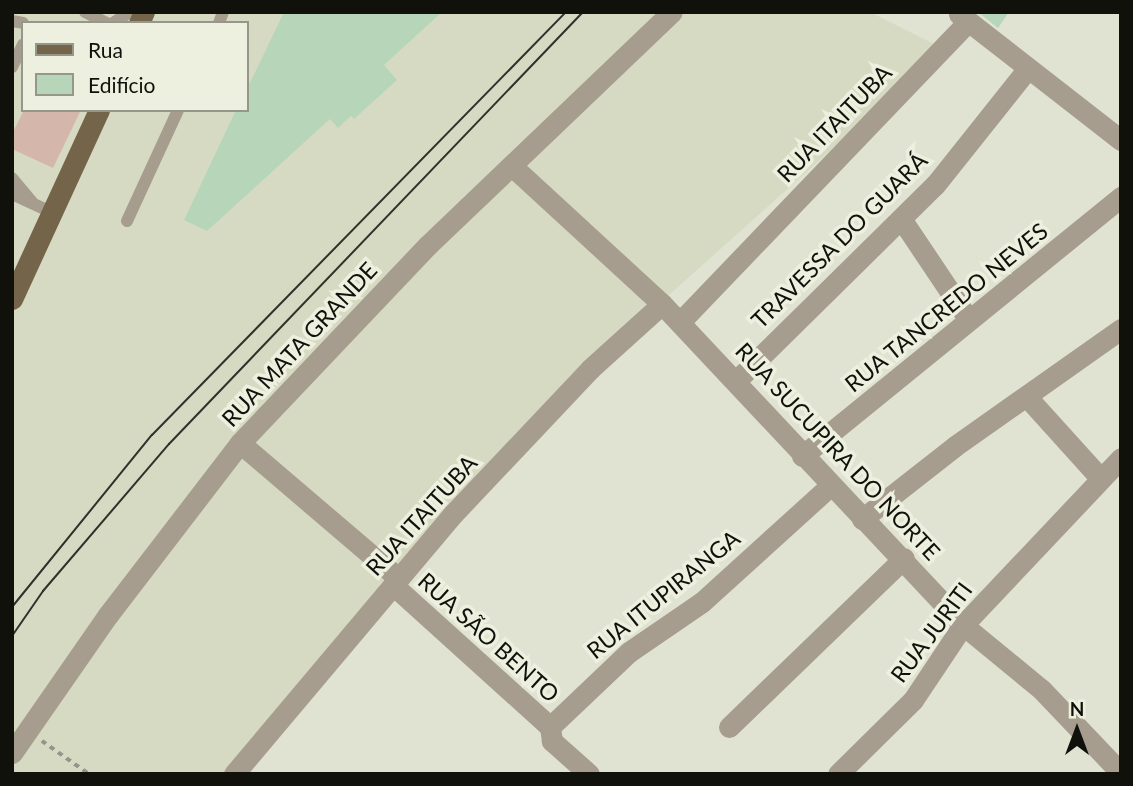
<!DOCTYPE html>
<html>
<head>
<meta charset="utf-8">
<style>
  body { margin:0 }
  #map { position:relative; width:1133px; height:786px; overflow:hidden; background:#e0e3d2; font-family:Lato,sans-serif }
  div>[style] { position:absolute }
  .built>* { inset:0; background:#d7dac2 }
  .green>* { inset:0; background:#d4b7aa }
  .building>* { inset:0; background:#b7d6b9 }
  .path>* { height:3.5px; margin-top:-1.75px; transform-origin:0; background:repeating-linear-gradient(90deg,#949689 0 5px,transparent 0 10px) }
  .lane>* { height:12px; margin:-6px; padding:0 6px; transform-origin:6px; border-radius:6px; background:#a69d8e }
  .street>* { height:21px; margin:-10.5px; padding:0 10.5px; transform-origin:10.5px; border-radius:10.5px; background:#a69d8e }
  .primary>* { height:21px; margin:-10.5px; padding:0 10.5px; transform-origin:10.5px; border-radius:10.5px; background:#74644a }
  .tram>* { height:2px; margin:-1px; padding:0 1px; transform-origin:1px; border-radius:1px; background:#30312a }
  span { translate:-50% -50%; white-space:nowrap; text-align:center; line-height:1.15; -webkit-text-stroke:7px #eef0df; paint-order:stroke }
  .street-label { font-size:23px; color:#11110c }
  .frame { position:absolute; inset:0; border:14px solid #11110c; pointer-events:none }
  .legend { position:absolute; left:21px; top:21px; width:228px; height:91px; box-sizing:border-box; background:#eef0df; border:2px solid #96978b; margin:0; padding:9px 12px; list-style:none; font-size:21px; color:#11110c }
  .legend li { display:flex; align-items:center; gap:14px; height:35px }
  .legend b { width:35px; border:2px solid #96978b }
  .north { position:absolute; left:1042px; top:695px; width:70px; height:70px; -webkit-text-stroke:5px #eef0df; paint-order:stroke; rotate:0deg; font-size:19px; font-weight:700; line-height:28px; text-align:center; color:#11110c }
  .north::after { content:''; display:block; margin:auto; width:24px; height:32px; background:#11110c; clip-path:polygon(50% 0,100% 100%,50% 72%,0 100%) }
</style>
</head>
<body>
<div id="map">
  <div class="built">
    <div style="clip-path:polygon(evenodd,12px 12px,870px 12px,944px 49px,640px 321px,233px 774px,12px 774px,12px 12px,23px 23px,247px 23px,247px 110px,23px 110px,23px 23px)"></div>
  </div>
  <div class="green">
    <div style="clip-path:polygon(24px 110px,81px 110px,53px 168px,12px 149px,12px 134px)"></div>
  </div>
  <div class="building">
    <div style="clip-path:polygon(284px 12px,442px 12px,384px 65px,397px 80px,354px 119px,351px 116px,338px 128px,330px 119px,207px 231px,184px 220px,236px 110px,247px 110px,247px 89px)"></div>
    <div style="clip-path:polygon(978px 12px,1009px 12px,998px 28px)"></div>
  </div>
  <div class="path">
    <div style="left:42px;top:741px;width:57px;rotate:35.1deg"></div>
  </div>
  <div class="lane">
    <div style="left:85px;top:12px;width:25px;rotate:27deg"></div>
    <div style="left:12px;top:21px;width:11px;rotate:10deg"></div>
    <div style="left:113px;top:23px;width:20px;rotate:-33deg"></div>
    <div style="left:219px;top:23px;width:12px;rotate:-70deg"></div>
    <div style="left:12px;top:67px;width:25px;rotate:-64deg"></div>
    <div style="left:12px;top:178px;width:31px;rotate:50deg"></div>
    <div style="left:12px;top:194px;width:43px;rotate:24.8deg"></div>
    <div style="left:127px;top:221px;width:122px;rotate:-65.3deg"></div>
  </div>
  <div class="street">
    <div style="left:959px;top:14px;width:205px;rotate:37.9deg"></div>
    <div style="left:513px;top:167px;width:202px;rotate:42.6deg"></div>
    <div style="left:662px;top:304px;width:440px;rotate:46.8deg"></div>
    <div style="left:963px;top:625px;width:102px;rotate:39.4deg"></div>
    <div style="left:1042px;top:690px;width:115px;rotate:46.4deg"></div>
    <div style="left:902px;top:220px;width:120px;rotate:56.2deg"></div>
    <div style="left:680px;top:322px;width:416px;rotate:-46.2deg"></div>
    <div style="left:737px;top:380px;width:278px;rotate:-44.6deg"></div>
    <div style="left:935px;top:185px;width:149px;rotate:-51.5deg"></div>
    <div style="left:1027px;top:397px;width:110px;rotate:47.9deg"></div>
    <div style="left:240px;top:443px;width:208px;rotate:40.5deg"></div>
    <div style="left:802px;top:456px;width:411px;rotate:-39.1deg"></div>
    <div style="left:862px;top:519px;width:118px;rotate:-38.1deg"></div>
    <div style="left:955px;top:446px;width:203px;rotate:-35.2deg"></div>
    <div style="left:393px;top:585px;width:212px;rotate:42.1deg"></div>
    <div style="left:729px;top:727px;width:243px;rotate:-44deg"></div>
    <div style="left:12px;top:753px;width:168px;rotate:-55.2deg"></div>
    <div style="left:108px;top:615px;width:217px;rotate:-52.5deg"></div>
    <div style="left:240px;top:443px;width:273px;rotate:-46.5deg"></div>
    <div style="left:428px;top:245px;width:337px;rotate:-43.7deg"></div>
    <div style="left:234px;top:774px;width:341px;rotate:-49.9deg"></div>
    <div style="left:454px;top:513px;width:198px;rotate:-46.6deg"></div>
    <div style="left:590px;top:369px;width:97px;rotate:-42.1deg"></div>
    <div style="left:589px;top:774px;width:50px;rotate:-138.3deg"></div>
    <div style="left:552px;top:741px;width:14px;rotate:-98deg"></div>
    <div style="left:550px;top:727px;width:109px;rotate:-43.5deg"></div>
    <div style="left:629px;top:652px;width:88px;rotate:-34.4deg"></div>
    <div style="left:702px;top:602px;width:173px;rotate:-42.2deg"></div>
    <div style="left:838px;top:774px;width:105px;rotate:-44.6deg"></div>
    <div style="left:913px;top:700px;width:90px;rotate:-56.3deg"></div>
    <div style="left:963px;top:625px;width:230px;rotate:-46.6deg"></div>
  </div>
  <div class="primary">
    <div style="left:139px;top:23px;width:12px;rotate:-66deg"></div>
    <div style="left:12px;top:299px;width:208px;rotate:-65.3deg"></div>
  </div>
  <div class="tram">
    <div style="left:12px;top:607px;width:222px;rotate:-50.9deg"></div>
    <div style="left:152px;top:435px;width:592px;rotate:-45.62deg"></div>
    <div style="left:12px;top:636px;width:55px;rotate:-55.4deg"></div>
    <div style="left:43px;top:591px;width:194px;rotate:-49.4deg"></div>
    <div style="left:169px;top:444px;width:598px;rotate:-46.22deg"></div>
  </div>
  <div class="street-label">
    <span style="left:834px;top:123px;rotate:-46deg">RUA ITAITUBA</span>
    <span style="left:839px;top:240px;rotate:-45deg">TRAVESSA DO GUARÁ</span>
    <span style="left:946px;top:307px;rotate:-39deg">RUA TANCREDO NEVES</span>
    <span style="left:299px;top:344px;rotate:-47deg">RUA MATA GRANDE</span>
    <span style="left:838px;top:451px;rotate:47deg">RUA SUCUPIRA DO NORTE</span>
    <span style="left:421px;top:515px;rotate:-48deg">RUA ITAITUBA</span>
    <span style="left:663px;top:594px;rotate:-39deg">RUA ITUPIRANGA</span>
    <span style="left:931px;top:632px;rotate:-53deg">RUA JURITI</span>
    <span style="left:489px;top:637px;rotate:42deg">RUA SÃO BENTO</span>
  </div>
  <div class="frame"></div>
  <ul class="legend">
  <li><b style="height:9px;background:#74644a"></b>Rua</li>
  <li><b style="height:19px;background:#b7d6b9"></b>Edifício</li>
  </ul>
  <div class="north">N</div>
</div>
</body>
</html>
